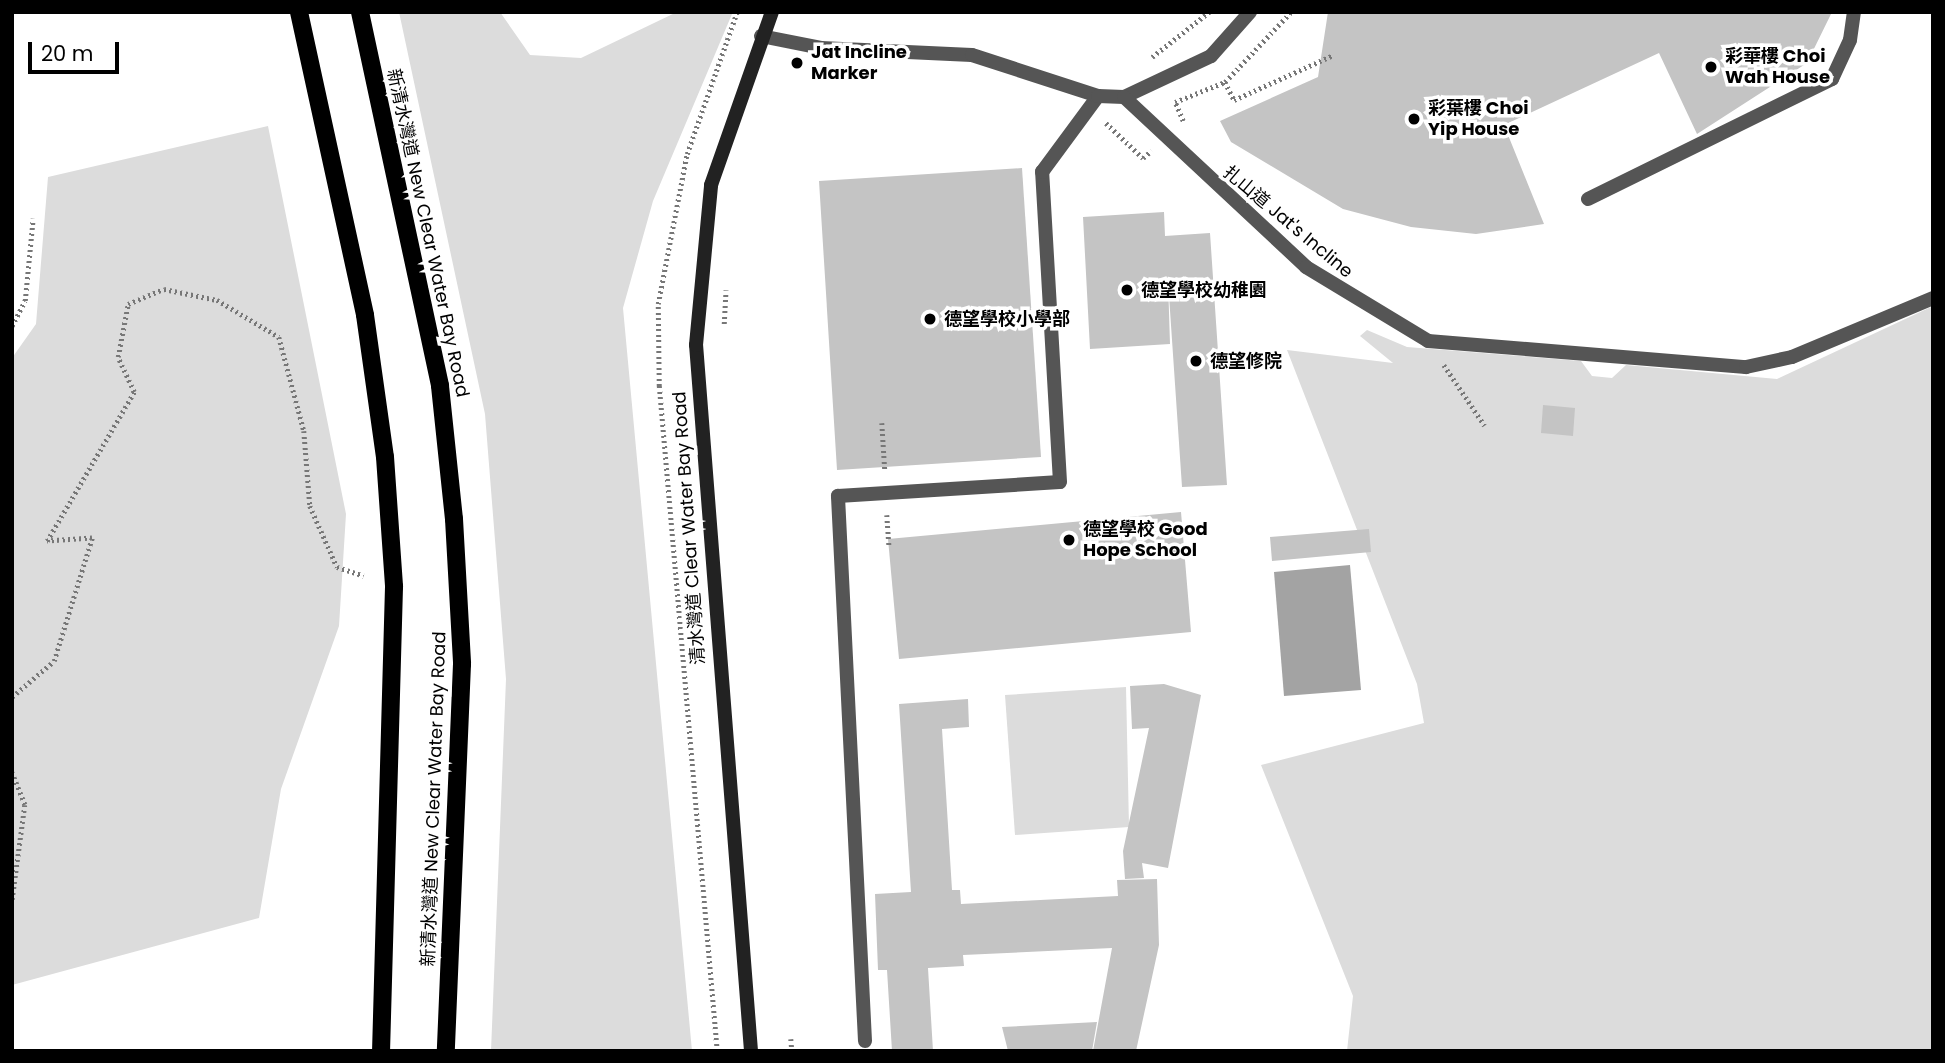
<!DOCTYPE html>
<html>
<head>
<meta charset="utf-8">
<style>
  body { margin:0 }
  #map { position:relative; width:1945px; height:1063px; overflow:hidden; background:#fff; font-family:Poppins,"Noto Sans TC",sans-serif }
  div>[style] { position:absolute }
  .green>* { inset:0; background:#dcdcdc }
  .water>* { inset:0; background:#a3a3a3 }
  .building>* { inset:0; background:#c4c4c4 }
  .path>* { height:4.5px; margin-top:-2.25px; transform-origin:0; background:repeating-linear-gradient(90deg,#777 0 2px,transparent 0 5.5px) }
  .lane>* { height:14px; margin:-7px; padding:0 7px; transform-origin:7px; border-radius:7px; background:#555 }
  .street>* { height:14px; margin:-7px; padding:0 7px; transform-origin:7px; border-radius:7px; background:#555 }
  .secondary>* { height:14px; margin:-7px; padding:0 7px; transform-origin:7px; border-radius:7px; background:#222 }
  .primary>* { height:18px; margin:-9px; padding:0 9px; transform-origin:9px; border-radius:9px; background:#000 }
  .dots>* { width:19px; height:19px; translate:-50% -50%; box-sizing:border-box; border:4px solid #fff; border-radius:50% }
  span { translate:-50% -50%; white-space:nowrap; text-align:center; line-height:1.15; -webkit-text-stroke:7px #fff; paint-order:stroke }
  .poi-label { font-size:18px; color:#000; font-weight:700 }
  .left { translate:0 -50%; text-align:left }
  .street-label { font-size:18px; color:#000 }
  .frame { position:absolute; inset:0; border:14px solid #000; pointer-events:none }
  .scale { position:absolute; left:28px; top:42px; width:91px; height:32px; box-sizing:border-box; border:4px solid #000; border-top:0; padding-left:9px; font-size:21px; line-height:24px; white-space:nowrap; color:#000; -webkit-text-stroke:5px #fff; paint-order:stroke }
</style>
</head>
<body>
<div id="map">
  <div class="green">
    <div style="clip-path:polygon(399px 12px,500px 12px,530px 55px,581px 58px,677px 12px,732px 14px,653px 201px,623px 308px,692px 1051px,491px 1051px,506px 679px,485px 414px)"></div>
    <div style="clip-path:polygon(268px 126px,346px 514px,339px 626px,281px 789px,259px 918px,12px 985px,12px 358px,36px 324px,48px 177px)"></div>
    <div style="clip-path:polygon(1933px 306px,1933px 1051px,1347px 1051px,1353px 996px,1261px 765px,1424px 723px,1417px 684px,1287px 350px,1393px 363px,1360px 336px,1367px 330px,1407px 347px,1581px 361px,1592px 376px,1612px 378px,1626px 365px,1777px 379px)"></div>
    <div style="clip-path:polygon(1126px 687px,1129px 827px,1015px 835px,1005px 695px)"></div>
  </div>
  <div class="water">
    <div style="clip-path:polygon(1350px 565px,1361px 690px,1284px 696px,1274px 572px)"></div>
  </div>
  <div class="building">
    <div style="clip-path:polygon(1328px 12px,1832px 12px,1807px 63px,1697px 134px,1659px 53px,1504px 125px,1544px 224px,1476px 234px,1411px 227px,1343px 209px,1231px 142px,1220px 121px,1318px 77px)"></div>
    <div style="clip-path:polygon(1022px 168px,1041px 457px,837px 470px,819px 181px)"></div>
    <div style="clip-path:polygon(1164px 212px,1165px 236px,1210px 233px,1227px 485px,1182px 487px,1168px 281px,1170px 344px,1090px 349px,1083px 217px)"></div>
    <div style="clip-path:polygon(1543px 405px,1575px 408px,1573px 436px,1541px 433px)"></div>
    <div style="clip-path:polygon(1181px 512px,1191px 632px,899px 659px,888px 539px)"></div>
    <div style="clip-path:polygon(1369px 529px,1371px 552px,1272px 561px,1270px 537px)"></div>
    <div style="clip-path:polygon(1164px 684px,1201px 695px,1168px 868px,1142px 863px,1144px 878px,1125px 879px,1123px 851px,1149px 728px,1132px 729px,1130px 686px)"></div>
    <div style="clip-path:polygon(968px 699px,969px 727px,942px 729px,952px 890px,960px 890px,961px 904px,1118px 896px,1117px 880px,1157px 879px,1159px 945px,1136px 1051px,1093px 1051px,1112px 948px,963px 955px,964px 966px,928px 968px,933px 1051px,892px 1051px,887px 970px,878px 970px,875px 894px,911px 892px,899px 704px)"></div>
    <div style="clip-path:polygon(1097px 1022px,1092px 1051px,1008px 1051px,1002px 1027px)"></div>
  </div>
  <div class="path">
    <div style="left:1152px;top:57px;width:73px;rotate:-38.3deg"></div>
    <div style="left:1225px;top:82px;width:20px;rotate:63deg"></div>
    <div style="left:1234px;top:100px;width:109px;rotate:-24.4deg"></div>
    <div style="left:1183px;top:121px;width:21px;rotate:-113deg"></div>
    <div style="left:1175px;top:102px;width:54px;rotate:-21.8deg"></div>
    <div style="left:1225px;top:82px;width:96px;rotate:-46.7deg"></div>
    <div style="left:1106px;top:123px;width:51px;rotate:43.4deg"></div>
    <div style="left:1143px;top:158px;width:11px;rotate:-41deg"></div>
    <div style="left:724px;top:324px;width:34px;rotate:-87deg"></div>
    <div style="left:12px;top:326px;width:28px;rotate:-63deg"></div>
    <div style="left:25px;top:301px;width:83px;rotate:-84.5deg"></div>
    <div style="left:1444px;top:365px;width:73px;rotate:56.1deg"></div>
    <div style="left:882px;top:423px;width:48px;rotate:86.4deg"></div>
    <div style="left:887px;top:515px;width:31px;rotate:86deg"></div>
    <div style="left:12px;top:697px;width:55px;rotate:-40.6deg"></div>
    <div style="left:54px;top:661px;width:129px;rotate:-72.8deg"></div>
    <div style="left:92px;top:538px;width:45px;rotate:176.2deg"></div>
    <div style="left:47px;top:541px;width:173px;rotate:-59.7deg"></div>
    <div style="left:134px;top:392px;width:38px;rotate:-115deg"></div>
    <div style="left:118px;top:357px;width:54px;rotate:-79.3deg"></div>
    <div style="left:128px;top:304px;width:39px;rotate:-23deg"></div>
    <div style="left:164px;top:289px;width:54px;rotate:11.7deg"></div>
    <div style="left:217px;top:300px;width:72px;rotate:30.8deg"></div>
    <div style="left:279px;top:337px;width:97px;rotate:75.1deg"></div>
    <div style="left:304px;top:431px;width:75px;rotate:85.4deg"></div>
    <div style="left:310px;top:506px;width:67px;rotate:66.1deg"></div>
    <div style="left:337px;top:567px;width:28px;rotate:18deg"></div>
    <div style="left:12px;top:772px;width:35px;rotate:68deg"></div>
    <div style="left:25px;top:805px;width:99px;rotate:97.6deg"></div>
    <div style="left:791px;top:1039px;width:12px;rotate:85deg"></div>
    <div style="left:717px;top:1051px;width:668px;rotate:-94.98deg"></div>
    <div style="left:659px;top:386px;width:82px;rotate:-90.7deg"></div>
    <div style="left:658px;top:304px;width:153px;rotate:-79.1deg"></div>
    <div style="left:687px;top:154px;width:151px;rotate:-70.6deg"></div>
  </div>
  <div class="lane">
    <div style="left:1588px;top:199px;width:272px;rotate:-26.2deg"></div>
    <div style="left:1832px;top:79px;width:43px;rotate:-65.2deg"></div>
    <div style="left:1850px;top:40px;width:28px;rotate:-82deg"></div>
    <div style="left:865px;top:1041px;width:546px;rotate:-92.84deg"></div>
    <div style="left:838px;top:496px;width:222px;rotate:-3.6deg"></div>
    <div style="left:1060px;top:482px;width:311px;rotate:-93.3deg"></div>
    <div style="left:1042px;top:172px;width:94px;rotate:-53.6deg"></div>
  </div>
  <div class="street">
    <div style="left:761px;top:36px;width:61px;rotate:11.3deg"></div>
    <div style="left:821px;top:48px;width:151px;rotate:2.7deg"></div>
    <div style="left:972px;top:55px;width:133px;rotate:18deg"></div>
    <div style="left:1098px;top:96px;width:26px;rotate:2deg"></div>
    <div style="left:1124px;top:97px;width:96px;rotate:-25.2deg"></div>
    <div style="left:1211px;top:56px;width:59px;rotate:-48.4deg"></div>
    <div style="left:1124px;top:97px;width:249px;rotate:43deg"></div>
    <div style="left:1306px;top:267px;width:143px;rotate:31.2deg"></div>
    <div style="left:1428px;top:341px;width:319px;rotate:4.7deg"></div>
    <div style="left:1746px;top:367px;width:47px;rotate:-12.3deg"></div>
    <div style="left:1792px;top:357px;width:153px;rotate:-22.7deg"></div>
  </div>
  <div class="secondary">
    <div style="left:751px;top:1051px;width:708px;rotate:-94.45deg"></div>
    <div style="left:696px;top:345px;width:161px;rotate:-84.6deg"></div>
    <div style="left:711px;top:185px;width:183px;rotate:-70.6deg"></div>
  </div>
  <div class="primary">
    <div style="left:299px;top:12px;width:310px;rotate:77.7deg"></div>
    <div style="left:365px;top:315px;width:143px;rotate:82deg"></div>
    <div style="left:385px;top:457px;width:130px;rotate:86deg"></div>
    <div style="left:394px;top:587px;width:464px;rotate:91.6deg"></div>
    <div style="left:360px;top:12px;width:382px;rotate:77.9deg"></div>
    <div style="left:440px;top:386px;width:134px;rotate:84deg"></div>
    <div style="left:454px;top:519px;width:145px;rotate:86.8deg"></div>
    <div style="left:462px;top:664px;width:387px;rotate:92.4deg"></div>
  </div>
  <div class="dots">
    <div style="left:797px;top:63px;background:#000"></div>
    <div style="left:1711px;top:67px;background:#000"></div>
    <div style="left:1414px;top:119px;background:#000"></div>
    <div style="left:1127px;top:290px;background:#000"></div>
    <div style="left:930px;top:319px;background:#000"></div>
    <div style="left:1196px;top:361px;background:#000"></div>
    <div style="left:1069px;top:540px;background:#000"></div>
  </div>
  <div class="poi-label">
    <span class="left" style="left:811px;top:63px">Jat Incline<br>Marker</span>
    <span class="left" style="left:1725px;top:67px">彩華樓 Choi<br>Wah House</span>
    <span class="left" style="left:1428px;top:119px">彩葉樓 Choi<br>Yip House</span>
    <span class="left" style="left:1141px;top:290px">德望學校幼稚園</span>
    <span class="left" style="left:944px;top:319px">德望學校小學部</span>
    <span class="left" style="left:1210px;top:361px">德望修院</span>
    <span class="left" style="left:1083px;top:540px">德望學校 Good<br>Hope School</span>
  </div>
  <div class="street-label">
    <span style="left:1288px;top:222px;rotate:40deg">扎山道 Jat's Incline</span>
    <span style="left:428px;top:233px;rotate:78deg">新清水灣道 New Clear Water Bay Road</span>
    <span style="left:689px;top:528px;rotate:-94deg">清水灣道 Clear Water Bay Road</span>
    <span style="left:434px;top:799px;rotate:-88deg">新清水灣道 New Clear Water Bay Road</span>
  </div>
  <div class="frame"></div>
  <div class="scale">20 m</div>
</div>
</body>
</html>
